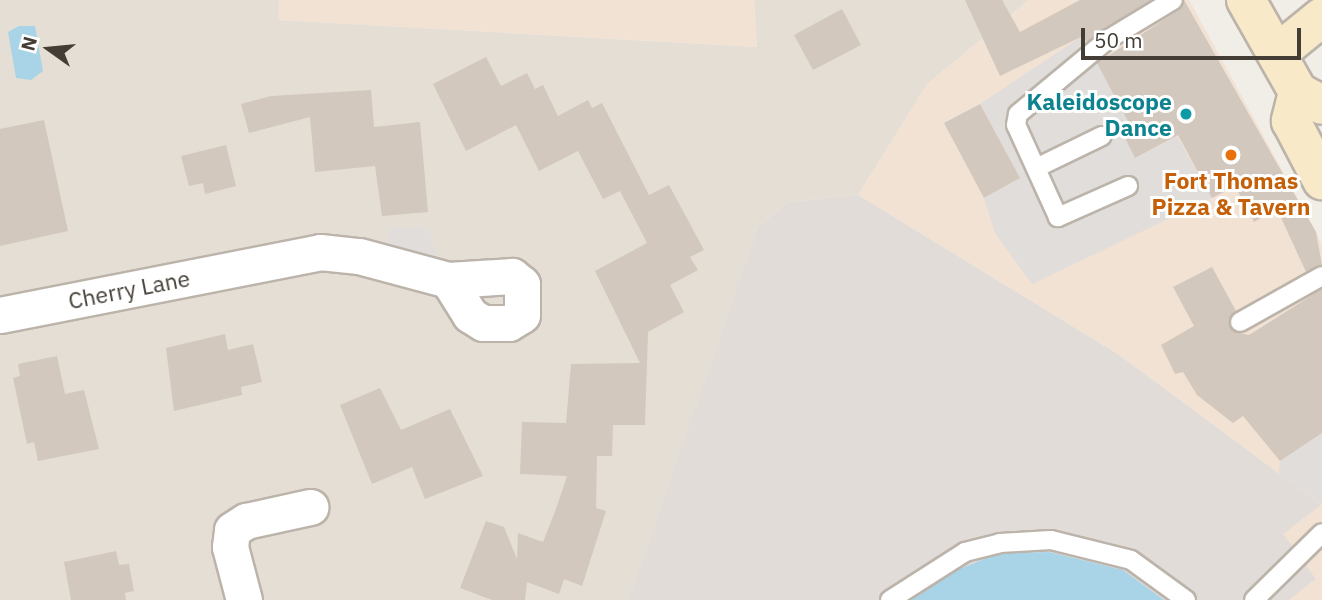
<!DOCTYPE html>
<html>
<head>
<meta charset="utf-8">
<style>
  body { margin:0 }
  #map { position:relative; width:1322px; height:600px; overflow:hidden; background:#f1ede7; font-family:"IBM Plex Sans",sans-serif }
  div>[style] { position:absolute }
  .residential>* { inset:0; background:#e5ded5 }
  .commercial>* { inset:0; background:#f1e2d4 }
  .industrial>* { inset:0; background:#e1dcd8 }
  .parking>* { inset:0; background:#e0dddb }
  .water>* { inset:0; background:#a9d4e8 }
  .building>* { inset:0; background:#d2c8bd }
  .roads { filter:drop-shadow(2px 0 #bcb4aa) drop-shadow(-2px 0 #bcb4aa) drop-shadow(0 2px #bcb4aa) drop-shadow(0 -2px #bcb4aa) }
  .lane>* { height:18px; margin:-9px; padding:0 9px; transform-origin:9px; border-radius:9px; background:#fff }
  .street>* { height:35px; margin:-17.5px; padding:0 17.5px; transform-origin:17.5px; border-radius:17.5px; background:#fff }
  .secondary>* { height:38px; margin:-19px; padding:0 19px; transform-origin:19px; border-radius:19px; background:#f8e9c9 }
  .dots>* { width:19px; height:19px; translate:-50% -50%; box-sizing:border-box; border:4px solid #fff; border-radius:50% }
  span { translate:-50% -50%; white-space:nowrap; text-align:center; line-height:1.15; -webkit-text-stroke:6px #fff; paint-order:stroke }
  .culture-label { font-size:23px; color:#0d838f; font-weight:700 }
  .right { translate:-100% -50%; text-align:right }
  .food-label { font-size:23px; color:#c56008; font-weight:700 }
  .street-label { font-size:23px; color:#433d36 }
  .north { position:absolute; left:14px; top:14px; width:70px; height:70px; -webkit-text-stroke:5px #fff; paint-order:stroke; rotate:285deg; font-size:19px; font-weight:700; line-height:28px; text-align:center; color:#433d36 }
  .north::after { content:''; display:block; margin:auto; width:24px; height:32px; background:#433d36; clip-path:polygon(50% 0,100% 100%,50% 72%,0 100%) }
  .scale { position:absolute; left:1081px; top:28px; width:220px; height:32px; box-sizing:border-box; border:4px solid #433d36; border-top:0; padding-left:9px; font-size:21px; line-height:24px; white-space:nowrap; color:#433d36; -webkit-text-stroke:5px #fff; paint-order:stroke }
</style>
</head>
<body>
<div id="map">
  <div class="residential">
    <div style="clip-path:polygon(0 0,279px 0,279px 20px,757px 47px,754px 0,1029px 0,927px 84px,858px 195px,788px 202px,758px 227px,628px 600px,0 600px)"></div>
  </div>
  <div class="commercial">
    <div style="clip-path:polygon(279px 0,754px 0,757px 47px,278px 20px)"></div>
    <div style="clip-path:polygon(1029px 0,1189px 0,1316px 232px,1322px 245px,1322px 600px,1289px 600px,1316px 579px,1282px 534px,1320px 505px,1119px 355px,858px 195px,927px 84px)"></div>
  </div>
  <div class="industrial">
    <div style="clip-path:polygon(858px 195px,1119px 355px,1321px 505px,1283px 534px,1316px 579px,1289px 600px,628px 600px,758px 227px,788px 202px)"></div>
  </div>
  <div class="parking">
    <div style="clip-path:polygon(1087px 33px,1130px 125px,1135px 158px,1177px 136px,1212px 198px,1032px 284px,995px 233px,984px 198px,1020px 178px,980px 104px)"></div>
    <div style="clip-path:polygon(390px 227px,428px 227px,441px 266px,437px 299px,381px 277px)"></div>
    <div style="clip-path:polygon(1322px 433px,1322px 505px,1279px 474px,1280px 461px)"></div>
  </div>
  <div class="water">
    <div style="clip-path:polygon(19px 26px,35px 26px,43px 71px,31px 80px,16px 78px,8px 32px)"></div>
    <div style="clip-path:polygon(1049px 552px,1123px 570px,1164px 600px,909px 600px,930px 581px,999px 553px)"></div>
  </div>
  <div class="building">
    <div style="clip-path:polygon(965px 0,1002px 0,1020px 32px,1080px 0,1151px 0,1087px 42px,1083px 36px,1000px 76px)"></div>
    <div style="clip-path:polygon(1184px 0,1316px 232px,1322px 265px,1306px 272px,1277px 209px,1254px 222px,1235px 186px,1212px 198px,1178px 135px,1135px 158px,1121px 130px,1130px 125px,1097px 63px,1179px 10px)"></div>
    <div style="clip-path:polygon(842px 9px,861px 45px,813px 70px,794px 35px)"></div>
    <div style="clip-path:polygon(486px 57px,501px 86px,527px 73px,535px 89px,543px 85px,558px 116px,588px 100px,592px 108px,602px 103px,649px 195px,669px 185px,704px 250px,690px 257px,698px 270px,670px 285px,684px 312px,648px 332px,645px 425px,613px 425px,612px 456px,597px 456px,596px 508px,606px 511px,582px 586px,564px 579px,559px 594px,527px 582px,525px 600px,492px 600px,460px 588px,486px 521px,504px 527px,517px 559px,518px 533px,543px 542px,556px 509px,567px 476px,520px 474px,522px 422px,566px 423px,571px 364px,640px 363px,595px 271px,647px 243px,620px 191px,603px 199px,578px 151px,539px 171px,516px 125px,466px 151px,433px 84px)"></div>
    <div style="clip-path:polygon(371px 90px,374px 127px,420px 122px,428px 212px,382px 216px,375px 166px,315px 172px,310px 117px,249px 133px,241px 104px,271px 96px)"></div>
    <div style="clip-path:polygon(980px 104px,1020px 178px,984px 198px,944px 123px)"></div>
    <div style="clip-path:polygon(44px 120px,68px 231px,0 246px,0 129px)"></div>
    <div style="clip-path:polygon(226px 145px,236px 186px,205px 194px,203px 183px,189px 186px,181px 156px)"></div>
    <div style="clip-path:polygon(1212px 267px,1236px 311px,1230px 327px,1239px 333px,1249px 335px,1322px 289px,1322px 433px,1280px 461px,1243px 416px,1233px 423px,1197px 395px,1183px 372px,1175px 374px,1161px 345px,1194px 326px,1173px 287px)"></div>
    <div style="clip-path:polygon(225px 334px,228px 350px,253px 344px,262px 382px,241px 387px,242px 395px,174px 411px,166px 348px)"></div>
    <div style="clip-path:polygon(57px 356px,65px 394px,84px 390px,99px 449px,38px 461px,34px 442px,27px 444px,13px 378px,20px 376px,18px 364px)"></div>
    <div style="clip-path:polygon(380px 388px,401px 430px,450px 409px,483px 476px,425px 499px,412px 467px,372px 484px,340px 405px)"></div>
    <div style="clip-path:polygon(116px 551px,119px 565px,129px 564px,134px 591px,125px 593px,126px 600px,71px 600px,64px 562px)"></div>
  </div>
  <div class="roads">
    <div class="lane">
      <div style="left:1036px;top:168px;width:73px;rotate:-25.9deg"></div>
      <div style="left:1128px;top:186px;width:77px;rotate:156.1deg"></div>
      <div style="left:1058px;top:217px;width:101px;rotate:-114.5deg"></div>
      <div style="left:1016px;top:125px;width:11px;rotate:-80deg"></div>
      <div style="left:1018px;top:114px;width:116px;rotate:-39.7deg"></div>
      <div style="left:1107px;top:40px;width:77px;rotate:-31.2deg"></div>
      <div style="left:1240px;top:322px;width:94px;rotate:-29.3deg"></div>
      <div style="left:890px;top:600px;width:89px;rotate:-32.6deg"></div>
      <div style="left:965px;top:552px;width:36px;rotate:-14deg"></div>
      <div style="left:1000px;top:543px;width:51px;rotate:-3.4deg"></div>
      <div style="left:1051px;top:540px;width:82px;rotate:14deg"></div>
      <div style="left:1131px;top:560px;width:68px;rotate:36deg"></div>
      <div style="left:1254px;top:600px;width:95px;rotate:-44.6deg"></div>
    </div>
    <div class="street">
      <div style="left:0;top:315px;width:326px;rotate:-11.1deg"></div>
      <div style="left:320px;top:252px;width:39px;rotate:6deg"></div>
      <div style="left:359px;top:256px;width:92px;rotate:15.1deg"></div>
      <div style="left:448px;top:280px;width:41px;rotate:57.8deg"></div>
      <div style="left:470px;top:315px;width:15px;rotate:32deg"></div>
      <div style="left:483px;top:323px;width:26px"></div>
      <div style="left:509px;top:323px;width:15px;rotate:-32deg"></div>
      <div style="left:522px;top:315px;width:31px;rotate:-90deg"></div>
      <div style="left:522px;top:284px;width:13px;rotate:-141deg"></div>
      <div style="left:512px;top:276px;width:64px;rotate:176.4deg"></div>
      <div style="left:244px;top:600px;width:55px;rotate:-104.8deg"></div>
      <div style="left:230px;top:547px;width:17px;rotate:-83deg"></div>
      <div style="left:232px;top:530px;width:17px;rotate:-33deg"></div>
      <div style="left:246px;top:521px;width:66px;rotate:-12.3deg"></div>
    </div>
    <div class="secondary">
      <div style="left:1246px;top:0;width:106px;rotate:60.5deg"></div>
      <div style="left:1298px;top:92px;width:27px;rotate:28deg"></div>
      <div style="left:1279px;top:52px;width:55px;rotate:-39.1deg"></div>
      <div style="left:1298px;top:92px;width:30px;rotate:104deg"></div>
      <div style="left:1291px;top:121px;width:67px;rotate:62.3deg"></div>
    </div>
  </div>
  <div class="dots">
    <div style="left:1186px;top:114px;background:#0f9aa8"></div>
    <div style="left:1231px;top:155px;background:#e8710a"></div>
  </div>
  <div class="culture-label">
    <span class="right" style="left:1172px;top:114px">Kaleidoscope<br>Dance</span>
  </div>
  <div class="food-label">
    <span style="left:1231px;top:193px">Fort Thomas<br>Pizza &amp; Tavern</span>
  </div>
  <div class="street-label">
    <span style="left:129px;top:289px;rotate:-11deg">Cherry Lane</span>
  </div>
  <div class="north">N</div>
  <div class="scale">50 m</div>
</div>
</body>
</html>
